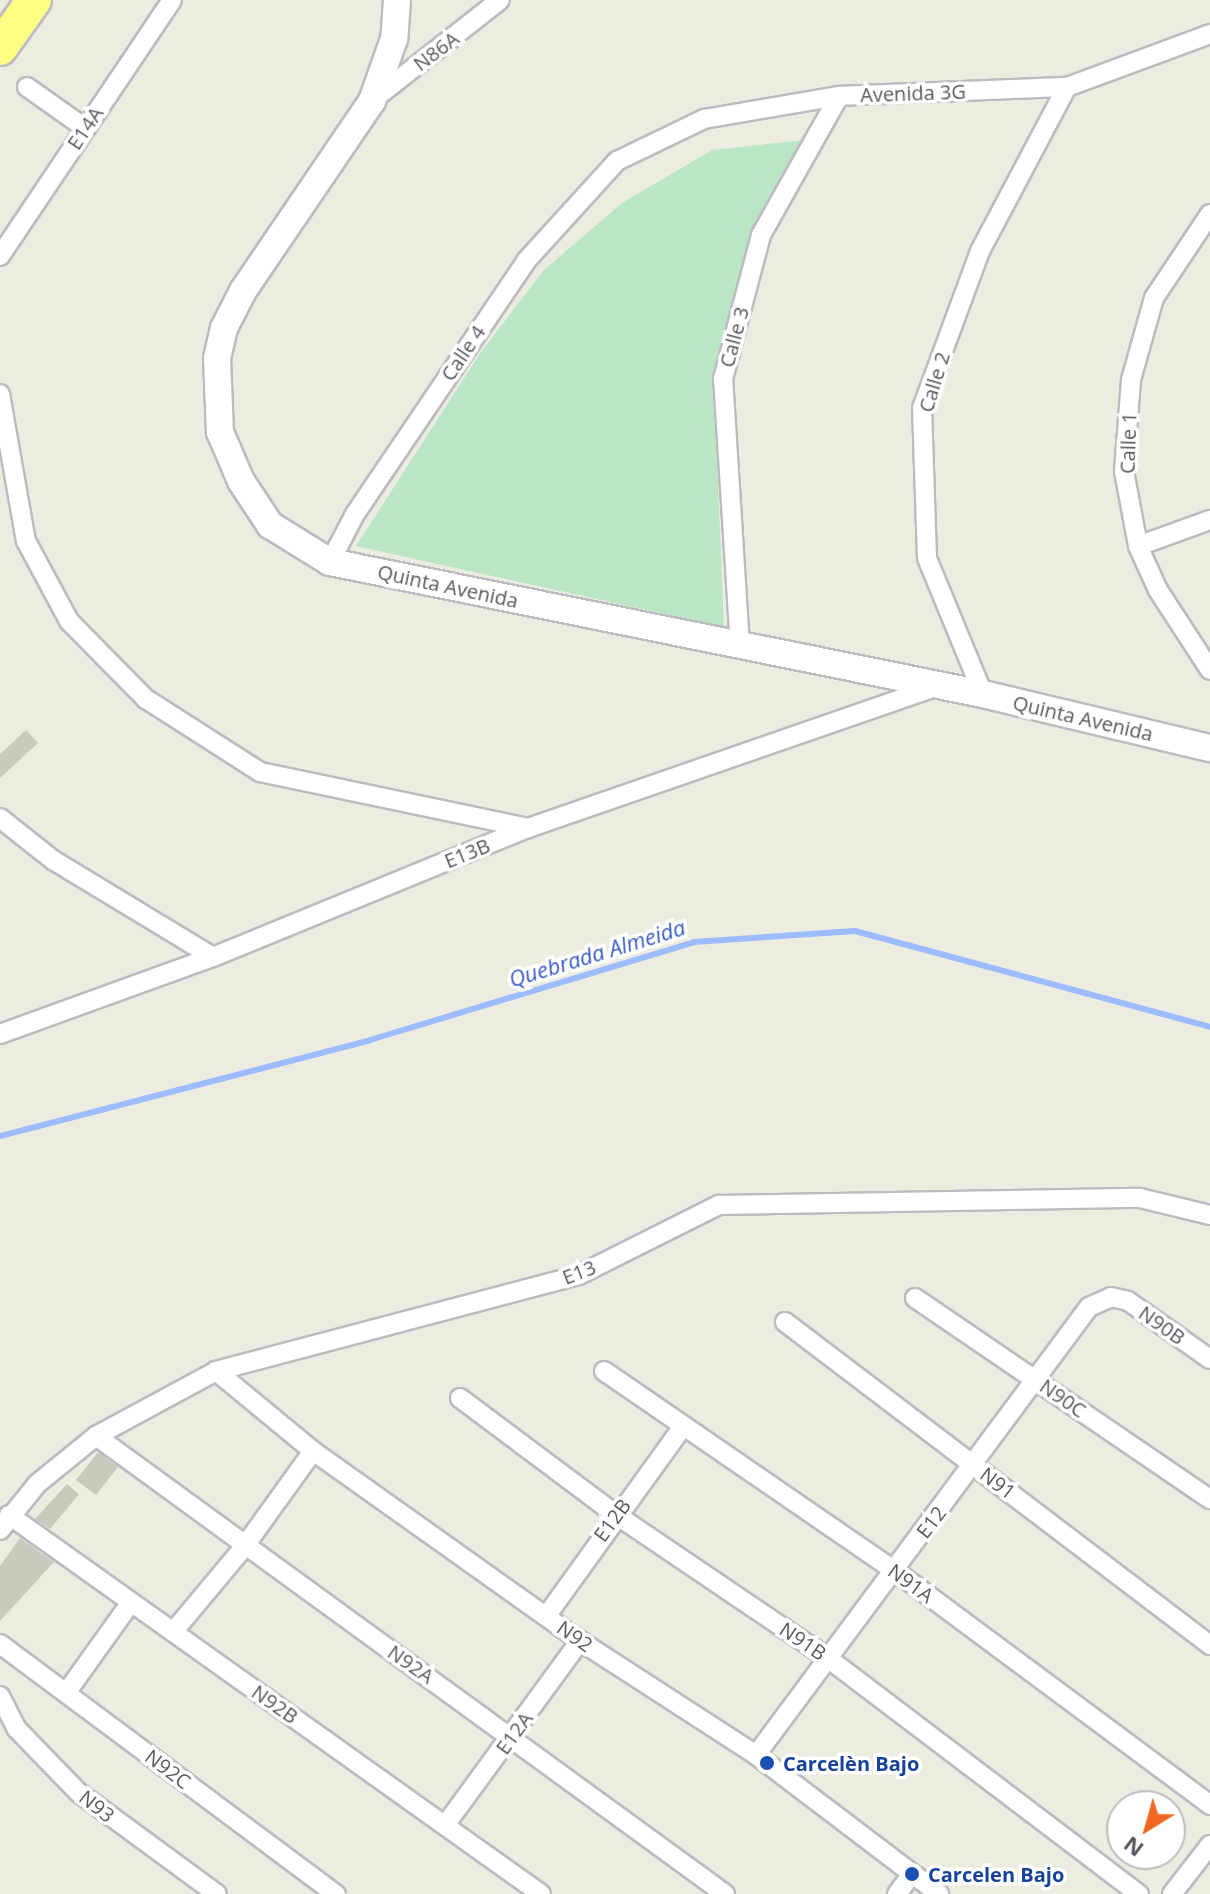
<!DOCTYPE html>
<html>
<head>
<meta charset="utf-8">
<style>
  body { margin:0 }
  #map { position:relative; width:1210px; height:1894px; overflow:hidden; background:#ecece0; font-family:"Open Sans",sans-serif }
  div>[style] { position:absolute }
  .green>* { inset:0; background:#bae6c5 }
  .stream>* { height:6px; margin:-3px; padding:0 3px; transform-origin:3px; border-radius:3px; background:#9dbbff }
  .building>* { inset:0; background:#cac9be }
  .roads { filter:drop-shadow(2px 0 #bbbbc2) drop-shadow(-2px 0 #bbbbc2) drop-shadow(0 2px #bbbbc2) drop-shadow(0 -2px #bbbbc2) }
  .street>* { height:18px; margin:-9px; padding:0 9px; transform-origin:9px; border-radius:9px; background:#fff }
  .secondary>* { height:26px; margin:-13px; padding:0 13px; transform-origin:13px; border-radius:13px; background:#fff }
  .highway>* { height:34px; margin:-17px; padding:0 17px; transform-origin:17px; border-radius:17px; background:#ffff84 }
  .dots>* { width:22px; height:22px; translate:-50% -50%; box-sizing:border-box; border:4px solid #fff; border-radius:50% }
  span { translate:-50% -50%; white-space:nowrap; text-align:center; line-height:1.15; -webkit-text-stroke:7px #fff; paint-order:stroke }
  .street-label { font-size:20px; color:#595a61 }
  .transit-label { font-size:20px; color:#164399; font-weight:700 }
  .left { translate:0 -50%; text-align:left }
  .water-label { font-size:22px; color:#3c5cc6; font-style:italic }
  .north { position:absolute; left:1106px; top:1790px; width:80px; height:80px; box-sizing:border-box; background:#fff; border:2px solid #bdbdc0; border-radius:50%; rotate:217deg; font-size:22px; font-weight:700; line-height:32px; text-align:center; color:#595a61 }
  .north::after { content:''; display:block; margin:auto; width:28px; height:36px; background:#ef6723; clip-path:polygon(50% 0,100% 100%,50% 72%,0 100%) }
</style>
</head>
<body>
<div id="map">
  <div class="green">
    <div style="clip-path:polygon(805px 140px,744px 256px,714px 387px,724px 627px,356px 546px,481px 352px,544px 270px,622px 203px,712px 150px)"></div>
  </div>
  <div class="stream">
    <div style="left:0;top:1136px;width:382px;rotate:-14.5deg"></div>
    <div style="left:370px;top:1040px;width:338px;rotate:-16.8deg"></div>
    <div style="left:694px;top:942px;width:161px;rotate:-3.9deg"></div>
    <div style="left:855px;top:931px;width:368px;rotate:15.1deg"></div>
  </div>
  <div class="building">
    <div style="clip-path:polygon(26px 730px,38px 743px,0 778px,0 754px)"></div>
    <div style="clip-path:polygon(98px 1452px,118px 1467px,96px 1495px,76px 1480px)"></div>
    <div style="clip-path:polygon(67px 1484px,79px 1494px,50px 1529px,35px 1519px)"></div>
    <div style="clip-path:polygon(20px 1538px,54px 1562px,0 1621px,0 1566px)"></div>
  </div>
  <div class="roads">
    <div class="street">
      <div style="left:27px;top:87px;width:71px;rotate:35.3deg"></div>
      <div style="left:374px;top:99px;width:160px;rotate:-38.2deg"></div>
      <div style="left:1210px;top:214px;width:101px;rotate:123.7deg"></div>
      <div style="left:1154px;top:298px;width:85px;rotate:105.7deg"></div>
      <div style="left:1131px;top:380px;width:91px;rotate:94.4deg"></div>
      <div style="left:1124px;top:471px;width:76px;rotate:79.4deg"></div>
      <div style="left:1138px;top:546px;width:48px;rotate:65.6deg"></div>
      <div style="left:1158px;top:590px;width:95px;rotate:57deg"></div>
      <div style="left:0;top:256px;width:308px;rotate:-56.1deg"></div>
      <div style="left:0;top:394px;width:149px;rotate:80deg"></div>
      <div style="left:26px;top:541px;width:91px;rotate:61.7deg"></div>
      <div style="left:69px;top:621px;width:110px;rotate:45.4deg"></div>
      <div style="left:146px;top:699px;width:135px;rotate:32.6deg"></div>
      <div style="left:260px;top:772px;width:274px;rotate:11.8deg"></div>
      <div style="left:1138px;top:546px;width:77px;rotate:-19.9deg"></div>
      <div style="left:330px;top:562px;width:54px;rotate:-62.5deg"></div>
      <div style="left:355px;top:514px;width:305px;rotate:-55.9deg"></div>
      <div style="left:526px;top:261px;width:135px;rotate:-47.7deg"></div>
      <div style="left:617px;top:161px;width:97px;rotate:-25.8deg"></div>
      <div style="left:704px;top:119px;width:137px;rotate:-9.7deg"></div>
      <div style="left:839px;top:96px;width:228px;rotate:-2.3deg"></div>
      <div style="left:1067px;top:87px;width:153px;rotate:-20.3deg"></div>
      <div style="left:740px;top:647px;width:269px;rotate:-93.6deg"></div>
      <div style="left:723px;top:379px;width:149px;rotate:-75.2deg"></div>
      <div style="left:761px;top:235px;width:159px;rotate:-60.7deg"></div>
      <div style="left:983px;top:694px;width:147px;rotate:-112.4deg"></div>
      <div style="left:927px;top:558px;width:150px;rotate:-91.9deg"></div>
      <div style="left:922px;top:408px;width:167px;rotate:-69.7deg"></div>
      <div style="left:980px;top:251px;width:186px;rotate:-62.1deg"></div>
      <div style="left:0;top:818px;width:68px;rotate:38.4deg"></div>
      <div style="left:53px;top:860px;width:187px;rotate:31.2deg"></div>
      <div style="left:0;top:1034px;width:226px;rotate:-19.9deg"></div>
      <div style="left:213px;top:957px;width:340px;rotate:-22.3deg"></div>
      <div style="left:528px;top:828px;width:435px;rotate:-19.1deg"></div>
      <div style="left:915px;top:1298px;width:357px;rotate:34.3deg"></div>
      <div style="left:785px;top:1322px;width:534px;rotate:37.23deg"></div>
      <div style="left:216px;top:1371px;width:126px;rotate:39.5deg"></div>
      <div style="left:313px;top:1451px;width:328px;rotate:35.4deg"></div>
      <div style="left:580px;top:1641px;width:210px;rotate:32.9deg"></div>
      <div style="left:756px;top:1755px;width:230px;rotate:37.2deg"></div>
      <div style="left:604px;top:1371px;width:352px;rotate:34.5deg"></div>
      <div style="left:894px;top:1570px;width:394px;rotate:36.6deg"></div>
      <div style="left:460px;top:1398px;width:194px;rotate:36.8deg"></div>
      <div style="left:615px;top:1514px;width:258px;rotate:34.1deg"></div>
      <div style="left:829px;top:1659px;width:389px;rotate:37.2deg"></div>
      <div style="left:96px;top:1436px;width:778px;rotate:36.06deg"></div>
      <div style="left:9px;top:1515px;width:653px;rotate:35.47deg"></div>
      <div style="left:0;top:1530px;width:59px;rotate:-51.2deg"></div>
      <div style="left:37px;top:1484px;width:76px;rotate:-39.1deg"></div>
      <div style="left:96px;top:1436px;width:136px;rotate:-28.4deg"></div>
      <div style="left:216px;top:1371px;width:375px;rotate:-14.8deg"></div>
      <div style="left:579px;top:1275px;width:157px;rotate:-26.6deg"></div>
      <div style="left:719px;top:1205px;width:421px;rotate:-1deg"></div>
      <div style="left:1140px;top:1198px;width:72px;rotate:13.7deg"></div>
      <div style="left:547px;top:1615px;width:229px;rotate:-54.2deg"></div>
      <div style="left:173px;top:1632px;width:111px;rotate:-50.1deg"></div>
      <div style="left:244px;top:1547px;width:118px;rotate:-54.3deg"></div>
      <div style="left:0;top:1644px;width:419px;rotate:36.7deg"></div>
      <div style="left:66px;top:1693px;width:108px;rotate:-54.4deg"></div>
      <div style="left:0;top:1696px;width:37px;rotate:63deg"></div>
      <div style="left:17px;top:1729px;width:88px;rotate:45.9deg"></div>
      <div style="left:78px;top:1792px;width:172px;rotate:36.3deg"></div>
      <div style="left:756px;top:1755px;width:558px;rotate:-53.38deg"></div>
      <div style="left:1089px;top:1307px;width:24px;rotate:-24deg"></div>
      <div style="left:1111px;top:1297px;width:17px;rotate:13deg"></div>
      <div style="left:1128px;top:1301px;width:100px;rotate:35.3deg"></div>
      <div style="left:446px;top:1824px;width:227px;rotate:-53.8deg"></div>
      <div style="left:897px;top:1894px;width:25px;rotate:-53deg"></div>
      <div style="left:1172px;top:1894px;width:62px;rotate:-52.2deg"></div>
    </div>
    <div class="secondary">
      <div style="left:397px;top:0;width:39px;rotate:94deg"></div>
      <div style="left:394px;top:39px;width:66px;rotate:109.5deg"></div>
      <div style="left:372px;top:101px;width:230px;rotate:124.2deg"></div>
      <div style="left:243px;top:291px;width:42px;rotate:117.2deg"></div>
      <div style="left:224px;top:328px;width:31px;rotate:103deg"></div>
      <div style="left:217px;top:358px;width:74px;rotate:87.7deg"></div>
      <div style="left:220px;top:432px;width:53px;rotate:66.8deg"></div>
      <div style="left:241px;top:481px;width:53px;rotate:56.6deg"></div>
      <div style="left:270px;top:525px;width:70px;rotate:31.7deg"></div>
      <div style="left:330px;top:562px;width:666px;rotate:11.43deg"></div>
      <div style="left:983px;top:694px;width:233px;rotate:13.4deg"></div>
    </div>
    <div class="highway">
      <div style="left:0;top:48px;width:59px;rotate:-54.7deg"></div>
    </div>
  </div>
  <div class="dots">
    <div style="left:767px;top:1763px;background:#1a4fb4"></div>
    <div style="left:912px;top:1874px;background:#1a4fb4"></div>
  </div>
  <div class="street-label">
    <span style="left:436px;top:51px;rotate:-37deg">N86A</span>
    <span style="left:913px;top:93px;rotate:-2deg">Avenida 3G</span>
    <span style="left:85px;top:128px;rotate:-56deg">E14A</span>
    <span style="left:734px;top:337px;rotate:-75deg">Calle 3</span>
    <span style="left:463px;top:353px;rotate:-56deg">Calle 4</span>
    <span style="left:934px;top:382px;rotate:-73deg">Calle 2</span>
    <span style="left:1128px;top:443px;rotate:-88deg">Calle 1</span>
    <span style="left:448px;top:586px;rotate:12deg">Quinta Avenida</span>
    <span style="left:1083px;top:718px;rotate:13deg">Quinta Avenida</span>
    <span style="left:467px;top:853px;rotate:-22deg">E13B</span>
    <span style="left:579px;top:1272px;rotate:-21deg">E13</span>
    <span style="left:1162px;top:1325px;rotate:35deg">N90B</span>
    <span style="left:1063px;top:1398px;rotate:35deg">N90C</span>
    <span style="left:998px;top:1483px;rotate:37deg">N91</span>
    <span style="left:612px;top:1520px;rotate:-54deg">E12B</span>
    <span style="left:931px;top:1522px;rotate:-52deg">E12</span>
    <span style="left:911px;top:1583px;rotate:36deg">N91A</span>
    <span style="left:575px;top:1636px;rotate:35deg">N92</span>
    <span style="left:803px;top:1641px;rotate:34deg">N91B</span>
    <span style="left:411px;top:1664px;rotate:35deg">N92A</span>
    <span style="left:275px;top:1704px;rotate:35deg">N92B</span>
    <span style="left:514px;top:1733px;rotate:-54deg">E12A</span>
    <span style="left:168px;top:1769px;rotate:37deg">N92C</span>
    <span style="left:97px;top:1806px;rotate:39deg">N93</span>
  </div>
  <div class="transit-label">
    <span class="left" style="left:783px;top:1763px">Carcelèn Bajo</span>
    <span class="left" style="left:928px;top:1874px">Carcelen Bajo</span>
  </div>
  <div class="water-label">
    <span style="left:597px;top:953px;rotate:-17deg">Quebrada Almeida</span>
  </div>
  <div class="north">N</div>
</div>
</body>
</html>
